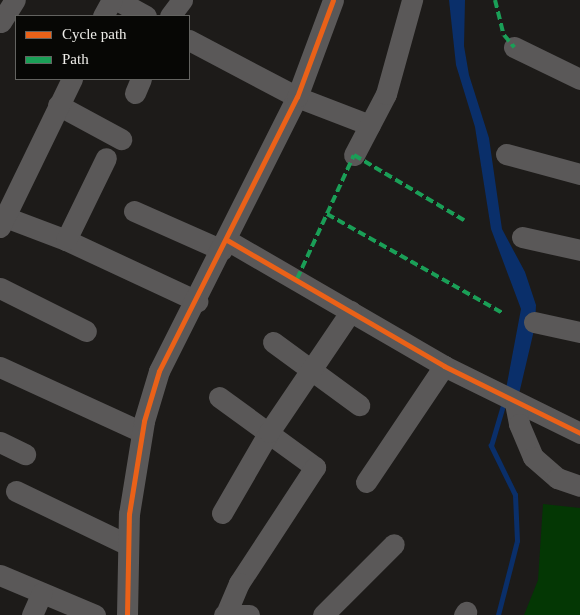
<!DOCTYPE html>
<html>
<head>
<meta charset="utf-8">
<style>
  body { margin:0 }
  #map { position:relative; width:580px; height:615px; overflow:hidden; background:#1d1b19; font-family:Georgia,serif }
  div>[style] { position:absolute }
  .green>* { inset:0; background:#043704 }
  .water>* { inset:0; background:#0a2f6a }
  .stream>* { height:4.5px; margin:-2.25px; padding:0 2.25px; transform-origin:2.25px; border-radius:2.25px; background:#0a2f6a }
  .minor>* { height:21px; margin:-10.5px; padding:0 10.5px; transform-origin:10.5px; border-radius:10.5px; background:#5a5858 }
  .quiet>* { height:4px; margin-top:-2px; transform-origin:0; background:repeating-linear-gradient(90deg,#1a9f57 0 8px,transparent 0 12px) }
  .cycleway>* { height:5px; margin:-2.5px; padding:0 2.5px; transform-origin:2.5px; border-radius:2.5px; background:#ea6118 }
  span { translate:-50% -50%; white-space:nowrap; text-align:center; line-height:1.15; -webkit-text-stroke:4.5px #070705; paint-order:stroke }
  .legend { position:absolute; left:15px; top:15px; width:175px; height:65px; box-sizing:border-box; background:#070705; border:1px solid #636360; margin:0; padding:6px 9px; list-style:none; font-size:15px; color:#eeede9 }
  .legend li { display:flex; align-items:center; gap:10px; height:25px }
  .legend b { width:25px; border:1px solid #636360 }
</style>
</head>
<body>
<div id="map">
  <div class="green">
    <div style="clip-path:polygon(543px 504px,580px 508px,580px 615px,524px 615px,538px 580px)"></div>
  </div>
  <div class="water">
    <div style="clip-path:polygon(449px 0,465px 0,464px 46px,469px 75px,489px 138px,502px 229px,525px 272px,536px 305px,535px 326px,519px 394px,506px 389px,521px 309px,491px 229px,475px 127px,456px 65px)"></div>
  </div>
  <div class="stream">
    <div style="left:498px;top:615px;width:76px;rotate:-75.6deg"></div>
    <div style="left:517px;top:541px;width:46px;rotate:-92.5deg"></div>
    <div style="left:515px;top:495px;width:55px;rotate:-116.1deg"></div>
    <div style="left:491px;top:446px;width:46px;rotate:-73.5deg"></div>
  </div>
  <div class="minor">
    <div style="left:117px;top:0;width:33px;rotate:29deg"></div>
    <div style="left:103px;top:16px;width:18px;rotate:-61deg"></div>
    <div style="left:170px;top:16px;width:20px;rotate:-53deg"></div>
    <div style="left:1px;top:22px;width:26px;rotate:-58deg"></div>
    <div style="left:189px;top:40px;width:122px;rotate:27.8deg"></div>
    <div style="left:297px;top:97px;width:78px;rotate:21deg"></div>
    <div style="left:514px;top:47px;width:73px;rotate:25.9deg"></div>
    <div style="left:135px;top:93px;width:15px;rotate:-67deg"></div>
    <div style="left:58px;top:105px;width:72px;rotate:28.4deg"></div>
    <div style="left:506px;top:154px;width:77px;rotate:15.1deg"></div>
    <div style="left:354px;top:155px;width:69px;rotate:-62.3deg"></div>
    <div style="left:386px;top:94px;width:98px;rotate:-74.5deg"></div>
    <div style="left:134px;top:211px;width:96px;rotate:23.9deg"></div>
    <div style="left:0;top:215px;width:71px;rotate:20.7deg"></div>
    <div style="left:66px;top:240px;width:145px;rotate:25deg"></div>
    <div style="left:0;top:227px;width:165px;rotate:-64.1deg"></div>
    <div style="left:522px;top:237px;width:59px;rotate:12.6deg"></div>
    <div style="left:66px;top:240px;width:91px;rotate:-64deg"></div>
    <div style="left:227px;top:240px;width:251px;rotate:30.1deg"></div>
    <div style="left:444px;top:366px;width:152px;rotate:26.2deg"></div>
    <div style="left:0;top:288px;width:96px;rotate:26.6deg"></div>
    <div style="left:534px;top:322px;width:47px;rotate:12.3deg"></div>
    <div style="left:273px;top:342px;width:107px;rotate:36.2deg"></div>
    <div style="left:0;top:367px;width:156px;rotate:24.6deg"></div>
    <div style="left:219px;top:397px;width:119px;rotate:36.1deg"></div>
    <div style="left:315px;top:467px;width:139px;rotate:123.2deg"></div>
    <div style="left:239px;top:583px;width:34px;rotate:113deg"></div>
    <div style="left:515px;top:403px;width:21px;rotate:79deg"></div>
    <div style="left:519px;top:424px;width:36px;rotate:67deg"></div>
    <div style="left:533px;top:457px;width:32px;rotate:41deg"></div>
    <div style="left:557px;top:478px;width:24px;rotate:19deg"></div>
    <div style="left:0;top:442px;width:28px;rotate:26deg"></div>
    <div style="left:366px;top:482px;width:140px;rotate:-56.1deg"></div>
    <div style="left:16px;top:491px;width:124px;rotate:25.7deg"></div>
    <div style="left:222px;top:513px;width:94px;rotate:-59.9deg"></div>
    <div style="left:269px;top:432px;width:146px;rotate:-55.9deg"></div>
    <div style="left:0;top:575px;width:103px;rotate:22.8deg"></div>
    <div style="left:32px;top:615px;width:24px;rotate:-66deg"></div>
    <div style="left:127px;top:615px;width:101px;rotate:-88.9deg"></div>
    <div style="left:129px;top:514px;width:94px;rotate:-80.8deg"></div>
    <div style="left:144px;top:421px;width:52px;rotate:-73.3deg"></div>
    <div style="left:159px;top:371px;width:307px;rotate:-63.3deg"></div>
    <div style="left:297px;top:97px;width:103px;rotate:-69.6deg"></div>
    <div style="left:224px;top:615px;width:25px"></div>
    <div style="left:323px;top:615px;width:100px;rotate:-45deg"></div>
    <div style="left:464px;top:615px;width:4px;rotate:-56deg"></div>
  </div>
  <div class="quiet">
    <div style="left:495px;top:0;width:36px;rotate:76deg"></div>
    <div style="left:504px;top:35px;width:16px;rotate:50deg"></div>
    <div style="left:327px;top:214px;width:202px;rotate:29.4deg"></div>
    <div style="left:297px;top:279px;width:136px;rotate:-65.3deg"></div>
    <div style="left:354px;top:155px;width:128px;rotate:30.6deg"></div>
  </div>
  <div class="cycleway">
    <div style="left:227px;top:240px;width:251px;rotate:30.1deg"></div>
    <div style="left:444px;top:366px;width:152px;rotate:26.2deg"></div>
    <div style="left:127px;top:615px;width:101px;rotate:-88.9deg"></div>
    <div style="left:129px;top:514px;width:94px;rotate:-80.8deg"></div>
    <div style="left:144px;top:421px;width:52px;rotate:-73.3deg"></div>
    <div style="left:159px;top:371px;width:307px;rotate:-63.3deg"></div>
    <div style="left:297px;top:97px;width:103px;rotate:-69.6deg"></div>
  </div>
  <ul class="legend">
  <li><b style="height:6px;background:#ea6118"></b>Cycle path</li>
  <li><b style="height:6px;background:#1a9f57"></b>Path</li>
  </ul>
</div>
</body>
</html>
